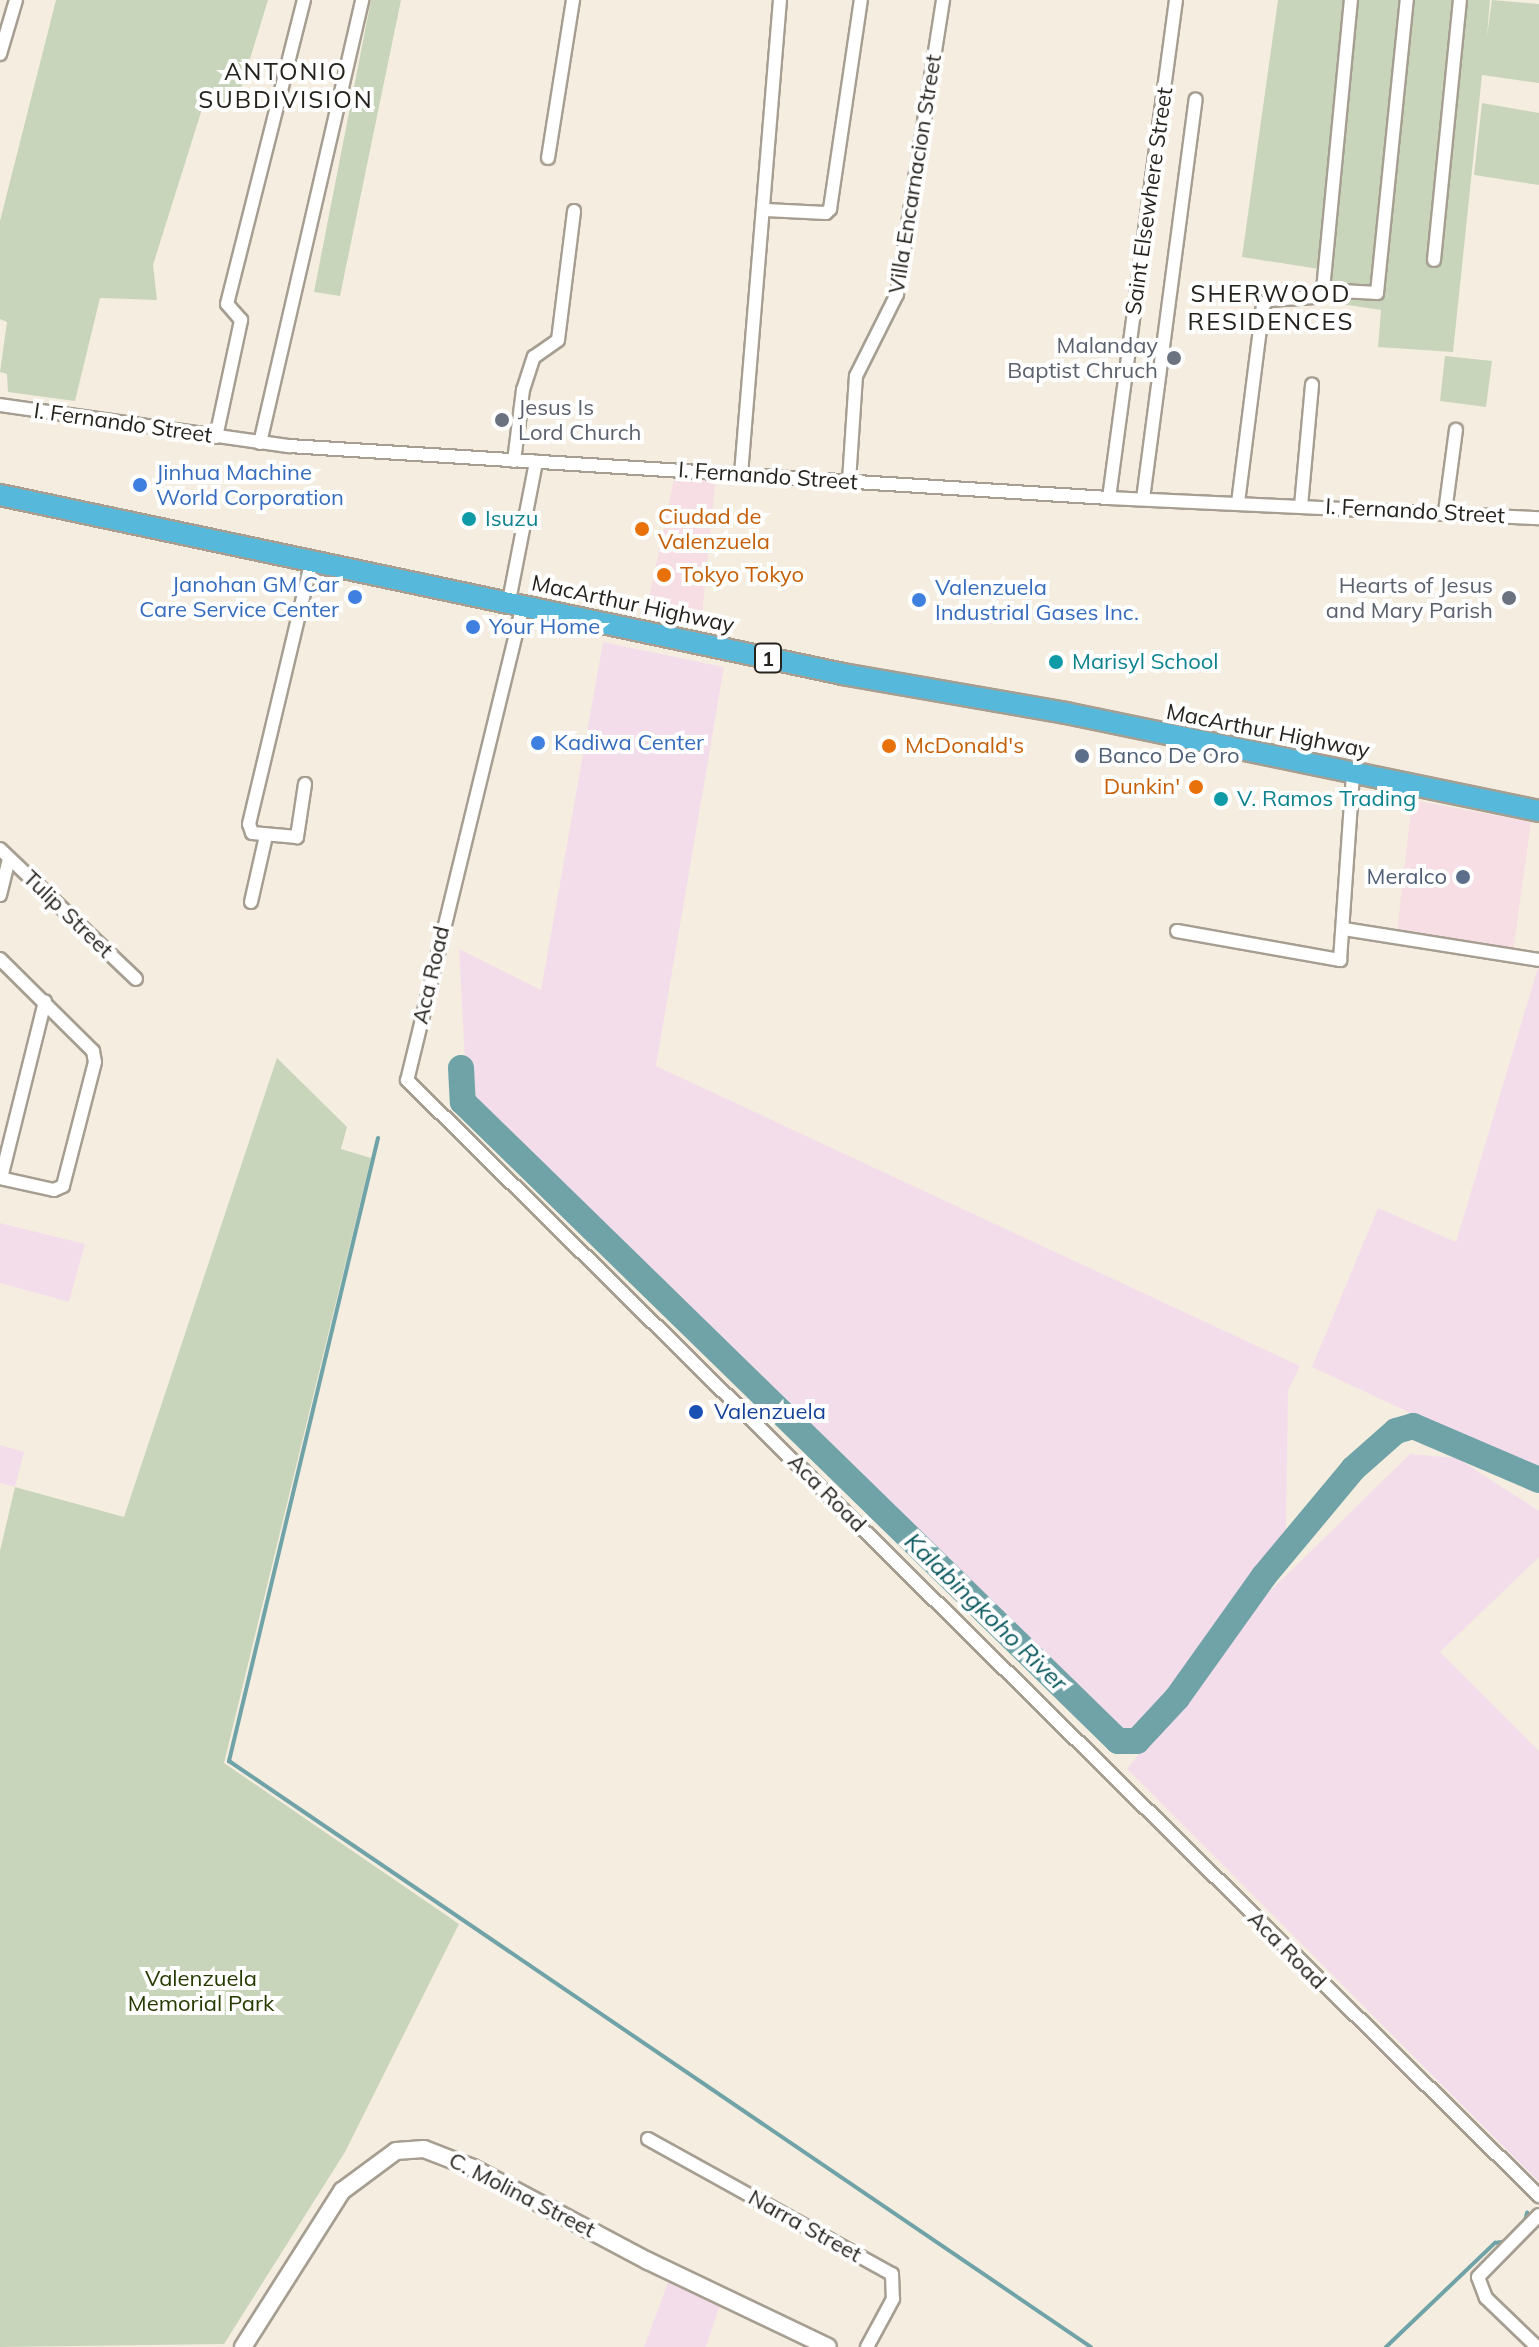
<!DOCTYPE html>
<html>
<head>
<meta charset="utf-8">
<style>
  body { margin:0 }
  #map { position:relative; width:1539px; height:2347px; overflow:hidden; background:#f5eee0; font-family:Mulish,sans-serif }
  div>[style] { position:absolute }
  .commercial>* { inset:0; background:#f7dde4 }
  .industrial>* { inset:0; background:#f4ddea }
  .green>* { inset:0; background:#c8d5ba }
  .stream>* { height:4px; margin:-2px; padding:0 2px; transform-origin:2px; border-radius:2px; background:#6fa3a8 }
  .river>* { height:26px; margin:-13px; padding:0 13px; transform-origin:13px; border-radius:13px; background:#6fa3a8 }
  .roads { filter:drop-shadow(2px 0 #a59e91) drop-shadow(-2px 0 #a59e91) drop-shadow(0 2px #a59e91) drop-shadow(0 -2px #a59e91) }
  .minor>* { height:12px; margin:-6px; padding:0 6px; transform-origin:6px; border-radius:6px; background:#fff }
  .tertiary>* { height:16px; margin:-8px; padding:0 8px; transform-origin:8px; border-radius:8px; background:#fff }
  .trunk>* { height:20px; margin:-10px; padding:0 10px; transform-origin:10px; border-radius:10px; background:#56b8da }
  .dots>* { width:22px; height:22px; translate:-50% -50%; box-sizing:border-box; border:4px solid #fff; border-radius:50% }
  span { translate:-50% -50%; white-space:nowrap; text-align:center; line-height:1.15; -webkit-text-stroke:8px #fff; paint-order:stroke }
  .shield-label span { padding:2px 6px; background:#fff; border:2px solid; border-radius:6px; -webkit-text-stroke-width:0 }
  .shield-label { font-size:20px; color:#26231e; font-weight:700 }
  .street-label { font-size:22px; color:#26231e }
  .worship-label { font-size:22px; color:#5b616d }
  .right { translate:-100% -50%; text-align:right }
  .left { translate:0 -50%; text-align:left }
  .shop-label { font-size:22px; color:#366cbe }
  .food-label { font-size:22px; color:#c56008 }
  .culture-label { font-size:22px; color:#0d838f }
  .service-label { font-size:22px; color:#4e5e75 }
  .transit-label { font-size:22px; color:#164399 }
  .park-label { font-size:22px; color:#263a00 }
  .neighbourhood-label { font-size:24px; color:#26231e; letter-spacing:2px }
  .water-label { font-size:24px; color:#06565c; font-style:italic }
</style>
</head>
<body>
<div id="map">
  <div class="commercial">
    <div style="clip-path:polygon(675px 474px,716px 476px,702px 615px,648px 603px)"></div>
    <div style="clip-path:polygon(1412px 800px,1531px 822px,1513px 952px,1397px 932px)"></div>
  </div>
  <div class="industrial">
    <div style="clip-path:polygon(603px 642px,724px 667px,656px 1066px,1300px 1366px,1288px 1391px,1286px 1535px,1134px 1736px,1120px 1736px,467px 1099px,459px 949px,541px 990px)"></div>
    <div style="clip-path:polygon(1539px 964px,1539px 1473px,1312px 1367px,1378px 1208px,1456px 1242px)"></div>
    <div style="clip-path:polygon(0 1223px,85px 1244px,69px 1302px,0 1283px)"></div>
    <div style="clip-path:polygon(0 1445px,24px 1452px,15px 1487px,0 1483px)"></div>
    <div style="clip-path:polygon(1410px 1454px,1457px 1458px,1539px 1511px,1539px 1557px,1440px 1652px,1539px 1751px,1539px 2182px,1127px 1769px,1265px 1596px)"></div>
    <div style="clip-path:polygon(669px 2280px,721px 2302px,706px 2347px,644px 2347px)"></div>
  </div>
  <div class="green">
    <div style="clip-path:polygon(56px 0,268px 0,238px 98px,202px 109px,153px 265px,157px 300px,100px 298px,75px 401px,8px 392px,7px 374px,0 372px,7px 322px,0 319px,0 221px)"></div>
    <div style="clip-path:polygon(371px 0,401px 0,340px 296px,314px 292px)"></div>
    <div style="clip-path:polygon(1278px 0,1348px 0,1319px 269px,1242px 257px)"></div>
    <div style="clip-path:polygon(1358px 0,1490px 0,1487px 36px,1492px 0,1539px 4px,1539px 83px,1482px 75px,1453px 352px,1378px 347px,1381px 310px,1334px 303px,1335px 287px,1328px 276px)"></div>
    <div style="clip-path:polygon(1482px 103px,1539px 113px,1539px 185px,1474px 175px)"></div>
    <div style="clip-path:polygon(1445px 356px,1492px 361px,1486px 407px,1440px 401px)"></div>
    <div style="clip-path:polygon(277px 1058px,347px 1127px,341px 1149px,371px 1158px,224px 1763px,459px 1924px,345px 2152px,224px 2344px,0 2347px,0 1551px,15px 1487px,124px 1517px)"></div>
  </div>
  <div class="stream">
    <div style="left:455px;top:1104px;width:8px;rotate:-14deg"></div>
    <div style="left:378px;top:1138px;width:641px;rotate:103.45deg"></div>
    <div style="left:229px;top:1761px;width:1042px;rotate:34.21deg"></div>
    <div style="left:1523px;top:2228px;width:16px;rotate:-75deg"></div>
    <div style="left:1386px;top:2347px;width:151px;rotate:-43.7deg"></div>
    <div style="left:1495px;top:2243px;width:13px;rotate:-9deg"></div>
  </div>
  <div class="river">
    <div style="left:461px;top:1068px;width:34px;rotate:87deg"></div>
    <div style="left:463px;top:1102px;width:915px;rotate:44.29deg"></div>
    <div style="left:1118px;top:1741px;width:19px"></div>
    <div style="left:1137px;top:1741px;width:59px;rotate:-47.1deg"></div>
    <div style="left:1177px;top:1698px;width:150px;rotate:-54.5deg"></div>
    <div style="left:1264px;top:1576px;width:139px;rotate:-50.2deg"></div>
    <div style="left:1353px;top:1469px;width:57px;rotate:-41.5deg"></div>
    <div style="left:1396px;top:1431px;width:18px;rotate:-16deg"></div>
    <div style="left:1413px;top:1426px;width:137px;rotate:23.2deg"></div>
  </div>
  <div class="roads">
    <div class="minor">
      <div style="left:0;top:54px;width:56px;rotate:-73.5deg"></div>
      <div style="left:548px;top:158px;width:160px;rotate:-81deg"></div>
      <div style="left:766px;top:210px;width:60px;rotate:2.9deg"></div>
      <div style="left:826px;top:213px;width:6px;rotate:-45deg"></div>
      <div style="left:830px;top:209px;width:211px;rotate:-81.6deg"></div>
      <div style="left:1434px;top:260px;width:261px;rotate:-84.3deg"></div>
      <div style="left:1323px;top:290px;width:54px;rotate:3.2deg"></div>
      <div style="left:1377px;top:293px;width:295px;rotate:-84.2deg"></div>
      <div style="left:0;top:405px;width:292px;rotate:8.1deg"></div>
      <div style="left:289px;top:446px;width:822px;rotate:3.63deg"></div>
      <div style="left:1109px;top:498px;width:430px;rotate:2.7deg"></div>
      <div style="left:216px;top:437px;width:120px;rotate:-77.9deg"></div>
      <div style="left:241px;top:320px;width:21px;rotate:-131deg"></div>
      <div style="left:227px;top:304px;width:314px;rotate:-75.8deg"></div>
      <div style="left:260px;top:443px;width:455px;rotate:-77deg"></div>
      <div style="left:514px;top:461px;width:72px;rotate:-82.8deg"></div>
      <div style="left:523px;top:390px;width:35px;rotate:-72deg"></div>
      <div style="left:534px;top:357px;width:29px;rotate:-35deg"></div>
      <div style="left:558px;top:340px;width:130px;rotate:-82.9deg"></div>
      <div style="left:741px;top:474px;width:476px;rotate:-85.3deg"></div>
      <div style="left:849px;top:481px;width:105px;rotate:-86.2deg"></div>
      <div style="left:856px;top:376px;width:92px;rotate:-63.4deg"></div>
      <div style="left:897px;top:294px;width:298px;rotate:-81.1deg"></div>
      <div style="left:1109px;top:498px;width:502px;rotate:-82.34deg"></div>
      <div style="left:1143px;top:499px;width:403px;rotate:-82.5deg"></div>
      <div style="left:1238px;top:503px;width:199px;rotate:-82.8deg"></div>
      <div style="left:1263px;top:306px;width:8px;rotate:-50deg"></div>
      <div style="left:1268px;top:300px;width:47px;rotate:-3.7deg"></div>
      <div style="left:1315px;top:297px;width:11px;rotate:-41deg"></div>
      <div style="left:1323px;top:290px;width:291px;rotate:-84.5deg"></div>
      <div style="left:1301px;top:506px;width:122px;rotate:-84.8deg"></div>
      <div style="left:1445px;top:512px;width:83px;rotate:-82.4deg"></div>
      <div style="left:509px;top:601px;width:142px;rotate:-79deg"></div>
      <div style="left:523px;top:605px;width:489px;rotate:103.7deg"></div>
      <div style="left:407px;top:1080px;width:1590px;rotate:44.59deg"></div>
      <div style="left:305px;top:784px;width:54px;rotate:98.6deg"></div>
      <div style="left:297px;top:837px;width:45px;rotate:-174.9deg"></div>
      <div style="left:252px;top:833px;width:9px;rotate:-108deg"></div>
      <div style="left:249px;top:824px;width:268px;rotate:-76.6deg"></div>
      <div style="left:0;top:849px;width:188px;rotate:43.7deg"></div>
      <div style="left:0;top:895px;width:38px;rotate:-76deg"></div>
      <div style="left:251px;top:902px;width:68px;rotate:-77.2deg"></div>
      <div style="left:1344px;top:929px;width:197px;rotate:9deg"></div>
      <div style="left:1177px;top:931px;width:166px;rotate:10.1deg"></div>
      <div style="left:1340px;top:960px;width:187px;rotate:-86deg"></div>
      <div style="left:0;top:959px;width:131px;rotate:44.7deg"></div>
      <div style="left:93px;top:1051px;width:11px;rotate:80deg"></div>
      <div style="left:95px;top:1062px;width:128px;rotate:104.5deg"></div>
      <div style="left:63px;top:1186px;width:10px;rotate:156deg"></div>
      <div style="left:54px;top:1190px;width:55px;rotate:-167.5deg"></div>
      <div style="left:1px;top:1178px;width:182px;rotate:-76deg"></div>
      <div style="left:648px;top:2139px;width:279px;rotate:29deg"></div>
      <div style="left:892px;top:2274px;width:25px;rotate:88deg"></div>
      <div style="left:893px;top:2299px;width:55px;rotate:118.4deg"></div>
      <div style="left:1537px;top:2347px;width:71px;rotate:-136.1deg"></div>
      <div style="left:1486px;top:2298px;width:22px;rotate:-111deg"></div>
      <div style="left:1478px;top:2277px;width:87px;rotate:-45.5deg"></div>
    </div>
    <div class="tertiary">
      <div style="left:243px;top:2347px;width:185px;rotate:-57.6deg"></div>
      <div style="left:342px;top:2191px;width:67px;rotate:-36.5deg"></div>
      <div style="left:396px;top:2151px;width:28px;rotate:-4deg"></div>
      <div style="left:424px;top:2149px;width:53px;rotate:21.2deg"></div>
      <div style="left:473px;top:2168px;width:198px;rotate:28deg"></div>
      <div style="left:648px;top:2261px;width:199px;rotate:25.5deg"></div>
    </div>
    <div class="trunk">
      <div style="left:0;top:495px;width:862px;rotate:11.99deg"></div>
      <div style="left:843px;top:674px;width:226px;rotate:9.9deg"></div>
      <div style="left:1066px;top:713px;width:483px;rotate:11.7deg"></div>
    </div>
  </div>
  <div class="dots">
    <div style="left:1174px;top:358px;background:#6b7280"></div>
    <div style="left:502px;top:420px;background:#6b7280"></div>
    <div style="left:140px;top:485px;background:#3f7fe0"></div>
    <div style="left:469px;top:519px;background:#0f9aa8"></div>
    <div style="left:642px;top:529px;background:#e8710a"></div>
    <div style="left:664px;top:575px;background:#e8710a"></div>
    <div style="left:355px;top:597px;background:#3f7fe0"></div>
    <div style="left:1509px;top:598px;background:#6b7280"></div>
    <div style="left:919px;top:600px;background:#3f7fe0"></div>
    <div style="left:473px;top:627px;background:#3f7fe0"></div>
    <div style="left:1056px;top:662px;background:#0f9aa8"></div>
    <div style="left:538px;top:743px;background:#3f7fe0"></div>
    <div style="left:889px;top:746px;background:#e8710a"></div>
    <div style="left:1082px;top:756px;background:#5c6f8a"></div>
    <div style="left:1196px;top:787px;background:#e8710a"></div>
    <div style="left:1221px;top:799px;background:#0f9aa8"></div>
    <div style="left:1463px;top:877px;background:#5c6f8a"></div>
    <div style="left:696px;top:1412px;background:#1a4fb4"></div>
  </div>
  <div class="shield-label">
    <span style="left:768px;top:658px">1</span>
  </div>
  <div class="street-label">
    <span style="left:915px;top:174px;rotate:-81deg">Villa Encarnacion Street</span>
    <span style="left:1149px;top:201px;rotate:-82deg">Saint Elsewhere Street</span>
    <span style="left:123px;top:423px;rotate:8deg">I. Fernando Street</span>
    <span style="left:768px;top:476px;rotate:4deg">I. Fernando Street</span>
    <span style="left:1415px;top:511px;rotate:3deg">I. Fernando Street</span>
    <span style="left:633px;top:604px;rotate:12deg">MacArthur Highway</span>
    <span style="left:1268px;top:731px;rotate:11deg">MacArthur Highway</span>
    <span style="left:68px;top:914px;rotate:44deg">Tulip Street</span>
    <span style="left:431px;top:975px;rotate:-77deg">Aca Road</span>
    <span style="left:827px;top:1493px;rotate:45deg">Aca Road</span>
    <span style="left:1287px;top:1950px;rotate:45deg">Aca Road</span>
    <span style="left:522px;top:2195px;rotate:27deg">C. Molina Street</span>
    <span style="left:805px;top:2226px;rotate:29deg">Narra Street</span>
  </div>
  <div class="worship-label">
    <span class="right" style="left:1158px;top:358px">Malanday<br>Baptist Chruch</span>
    <span class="left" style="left:518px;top:420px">Jesus Is<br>Lord Church</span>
    <span class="right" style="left:1493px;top:598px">Hearts of Jesus<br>and Mary Parish</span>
  </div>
  <div class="shop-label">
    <span class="left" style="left:156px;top:485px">Jinhua Machine<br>World Corporation</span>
    <span class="right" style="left:339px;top:597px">Janohan GM Car<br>Care Service Center</span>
    <span class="left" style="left:935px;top:600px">Valenzuela<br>Industrial Gases Inc.</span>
    <span class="left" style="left:489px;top:627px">Your Home</span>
    <span class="left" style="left:554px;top:743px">Kadiwa Center</span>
  </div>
  <div class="food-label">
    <span class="left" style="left:658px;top:529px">Ciudad de<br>Valenzuela</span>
    <span class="left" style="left:680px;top:575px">Tokyo Tokyo</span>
    <span class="left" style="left:905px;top:746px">McDonald's</span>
    <span class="right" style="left:1180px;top:787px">Dunkin'</span>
  </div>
  <div class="culture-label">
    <span class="left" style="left:485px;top:519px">Isuzu</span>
    <span class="left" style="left:1072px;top:662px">Marisyl School</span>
    <span class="left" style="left:1237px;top:799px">V. Ramos Trading</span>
  </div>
  <div class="service-label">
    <span class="left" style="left:1098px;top:756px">Banco De Oro</span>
    <span class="right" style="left:1447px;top:877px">Meralco</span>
  </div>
  <div class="transit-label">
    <span class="left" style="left:714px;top:1412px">Valenzuela</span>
  </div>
  <div class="park-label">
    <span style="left:201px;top:1991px">Valenzuela<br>Memorial Park</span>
  </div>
  <div class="neighbourhood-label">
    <span style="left:286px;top:86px">ANTONIO<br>SUBDIVISION</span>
    <span style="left:1271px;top:308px">SHERWOOD<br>RESIDENCES</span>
  </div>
  <div class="water-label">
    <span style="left:986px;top:1612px;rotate:44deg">Kalabingkoho River</span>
  </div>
</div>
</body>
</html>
